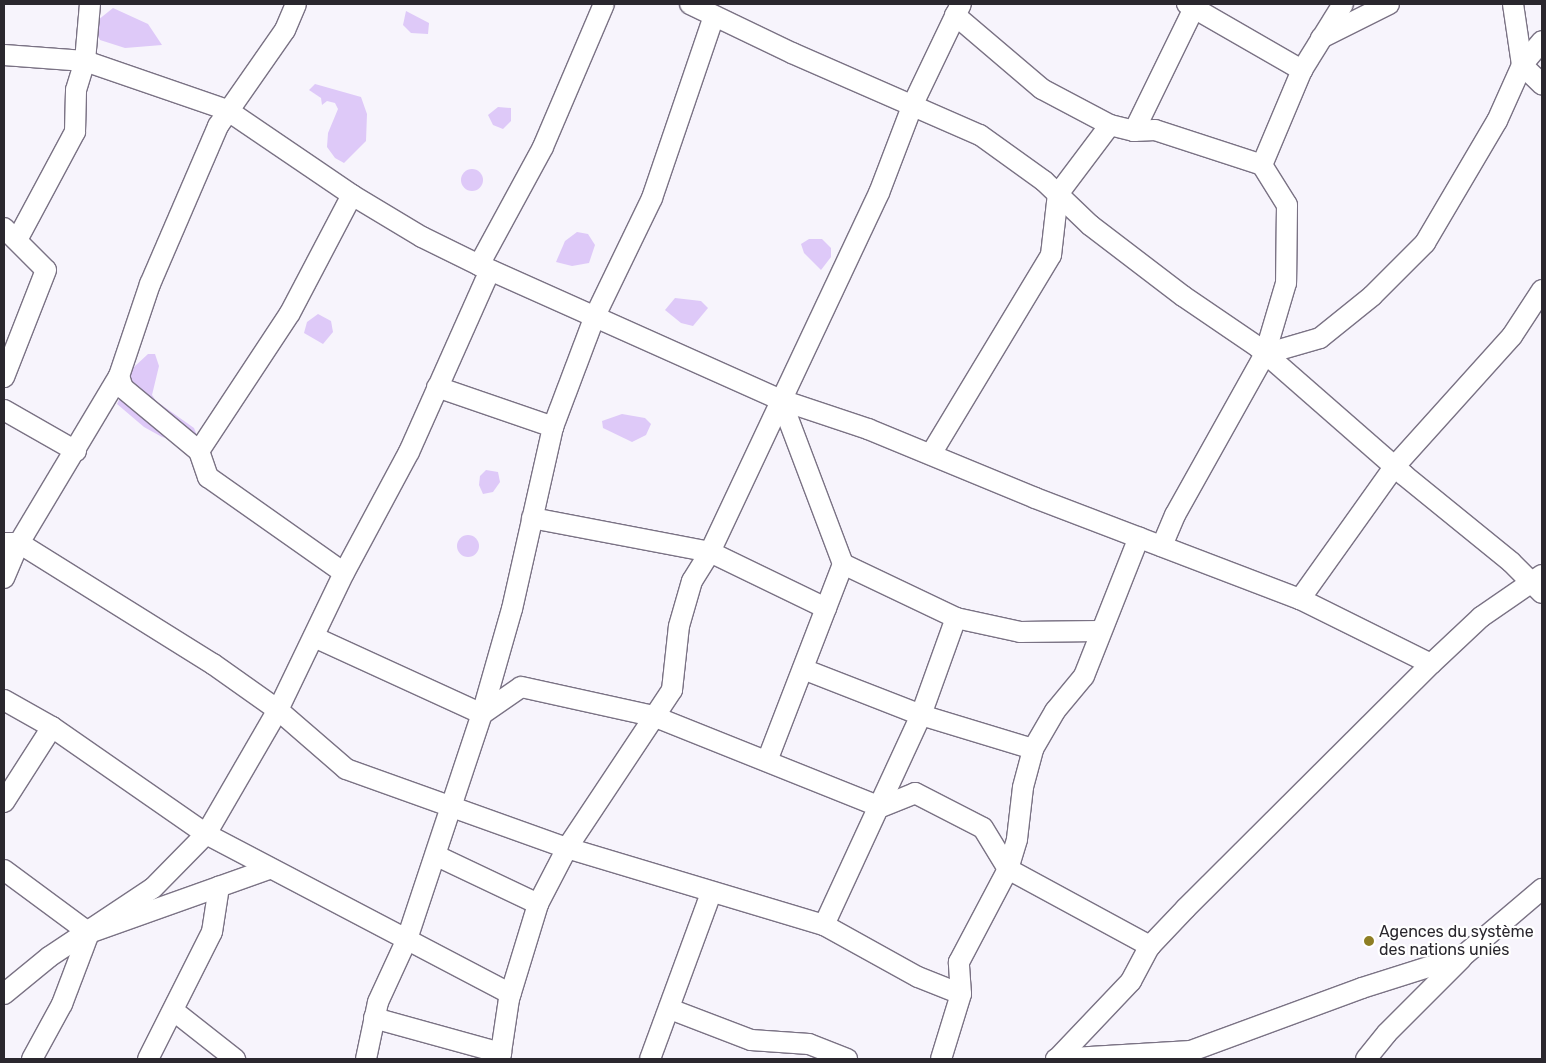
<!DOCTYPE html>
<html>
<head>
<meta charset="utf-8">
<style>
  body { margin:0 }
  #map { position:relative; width:1546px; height:1063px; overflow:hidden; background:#f7f4fc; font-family:Rubik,sans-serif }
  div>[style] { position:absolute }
  .water>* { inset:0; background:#dec9f8 }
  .round { border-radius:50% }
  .roads { filter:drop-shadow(1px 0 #7a7284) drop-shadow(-1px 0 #7a7284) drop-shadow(0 1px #7a7284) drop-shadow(0 -1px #7a7284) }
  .minor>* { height:20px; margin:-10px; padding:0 10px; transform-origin:10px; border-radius:10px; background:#fff }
  .dots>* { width:14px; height:14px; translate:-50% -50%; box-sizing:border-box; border:2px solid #fff; border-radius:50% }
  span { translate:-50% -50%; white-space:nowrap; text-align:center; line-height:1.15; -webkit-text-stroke:4.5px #fff; paint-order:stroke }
  .poi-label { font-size:16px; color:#2a272e }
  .left { translate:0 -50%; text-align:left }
  .frame { position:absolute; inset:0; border:5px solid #2a272e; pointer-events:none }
</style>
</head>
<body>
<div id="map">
  <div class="water">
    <div style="clip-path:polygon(113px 8px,148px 24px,162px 45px,125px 48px,100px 40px,93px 24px)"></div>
    <div style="clip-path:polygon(406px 11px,429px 23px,428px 34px,411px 33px,403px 25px)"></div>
    <div style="clip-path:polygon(315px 84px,361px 97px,367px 114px,366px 141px,344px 163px,335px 158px,327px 147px,328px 133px,338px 109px,335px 103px,327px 101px,322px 105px,321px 98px,309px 90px)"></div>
    <div style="clip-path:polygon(498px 107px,511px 108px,511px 121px,503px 129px,493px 125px,488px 115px)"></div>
    <div class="round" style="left:461px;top:169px;width:22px;height:22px"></div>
    <div style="clip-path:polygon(577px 232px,588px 234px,595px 245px,589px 263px,572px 266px,556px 262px,565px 241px)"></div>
    <div style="clip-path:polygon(809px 239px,822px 239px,831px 248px,831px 257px,821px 270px,804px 253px,801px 244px)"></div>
    <div style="clip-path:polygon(675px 298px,701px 301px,708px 308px,693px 326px,681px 323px,665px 310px)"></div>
    <div style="clip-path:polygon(318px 314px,331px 321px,333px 332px,323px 344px,304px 333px,307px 322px)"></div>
    <div style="clip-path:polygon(148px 354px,155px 354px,159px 366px,152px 395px,156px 401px,194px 428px,198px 438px,180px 442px,162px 437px,144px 427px,117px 404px,134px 367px)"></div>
    <div style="clip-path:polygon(622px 414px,645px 418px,651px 424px,646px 435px,632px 442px,603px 428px,602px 421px)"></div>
    <div style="clip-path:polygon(486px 470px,498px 472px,500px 482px,493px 492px,483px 494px,479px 485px,480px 476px)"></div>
    <div class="round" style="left:457px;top:535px;width:22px;height:22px"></div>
  </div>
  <div class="roads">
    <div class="minor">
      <div style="left:690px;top:4px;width:113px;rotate:25.7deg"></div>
      <div style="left:792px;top:53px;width:205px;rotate:23.6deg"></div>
      <div style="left:980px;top:135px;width:79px;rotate:35.7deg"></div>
      <div style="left:1044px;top:181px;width:64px;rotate:43.7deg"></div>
      <div style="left:1090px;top:225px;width:117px;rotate:37.4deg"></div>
      <div style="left:1183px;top:296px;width:91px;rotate:34.2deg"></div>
      <div style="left:1258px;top:347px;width:194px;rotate:41.2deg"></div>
      <div style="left:1404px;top:475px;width:138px;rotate:39.1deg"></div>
      <div style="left:1511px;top:562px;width:44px;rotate:45deg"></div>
      <div style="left:1187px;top:4px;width:133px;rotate:29.9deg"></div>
      <div style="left:1513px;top:4px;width:62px;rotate:81.6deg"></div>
      <div style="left:1522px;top:65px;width:28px;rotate:44deg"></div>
      <div style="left:955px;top:15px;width:114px;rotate:40.4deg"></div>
      <div style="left:1042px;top:89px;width:77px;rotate:27.9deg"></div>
      <div style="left:1110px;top:125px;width:25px;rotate:14deg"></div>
      <div style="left:1134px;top:131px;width:21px;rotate:-3deg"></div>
      <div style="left:1155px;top:130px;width:113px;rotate:18.1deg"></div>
      <div style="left:1262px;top:165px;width:47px;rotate:58deg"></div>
      <div style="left:1287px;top:205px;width:78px;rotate:90.7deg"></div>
      <div style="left:1286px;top:283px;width:74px;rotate:106.5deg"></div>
      <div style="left:1265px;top:354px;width:184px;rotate:119.2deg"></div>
      <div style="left:1175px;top:515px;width:34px;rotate:113deg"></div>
      <div style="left:1321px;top:38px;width:76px;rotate:-26.6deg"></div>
      <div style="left:4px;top:55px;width:81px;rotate:4.2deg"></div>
      <div style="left:85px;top:61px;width:150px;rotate:19deg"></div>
      <div style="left:227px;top:110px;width:151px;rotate:34.2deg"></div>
      <div style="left:352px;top:195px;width:82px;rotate:31deg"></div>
      <div style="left:422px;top:237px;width:64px;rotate:26.2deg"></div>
      <div style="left:479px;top:265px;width:331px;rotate:24.1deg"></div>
      <div style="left:781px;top:400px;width:92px;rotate:18.4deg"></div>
      <div style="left:868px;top:429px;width:181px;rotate:22.4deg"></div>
      <div style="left:1035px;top:498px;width:284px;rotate:20.9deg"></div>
      <div style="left:1300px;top:599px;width:146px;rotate:26.4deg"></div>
      <div style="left:1431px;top:664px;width:69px;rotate:-43.2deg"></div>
      <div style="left:1481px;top:617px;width:74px;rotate:-34.5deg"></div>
      <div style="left:1134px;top:131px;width:141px;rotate:-64deg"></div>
      <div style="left:1262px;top:165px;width:103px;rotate:-67.2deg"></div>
      <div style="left:1302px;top:70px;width:78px;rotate:-58.2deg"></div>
      <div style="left:4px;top:228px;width:59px;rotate:45deg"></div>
      <div style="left:46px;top:270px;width:115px;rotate:111.4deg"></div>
      <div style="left:17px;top:240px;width:123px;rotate:-61.8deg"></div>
      <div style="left:75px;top:132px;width:42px;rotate:-88.6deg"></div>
      <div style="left:76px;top:90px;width:30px;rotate:-73deg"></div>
      <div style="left:85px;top:61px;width:57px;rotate:-85deg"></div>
      <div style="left:479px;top:265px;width:134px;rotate:-61.5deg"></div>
      <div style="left:543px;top:147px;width:155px;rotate:-66.9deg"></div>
      <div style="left:1265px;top:354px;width:57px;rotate:-16.2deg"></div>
      <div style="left:1320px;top:338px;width:67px;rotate:-38.9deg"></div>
      <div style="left:1372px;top:296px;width:75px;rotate:-45deg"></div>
      <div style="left:1425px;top:243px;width:142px;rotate:-59.5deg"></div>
      <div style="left:1497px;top:121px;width:61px;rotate:-65.9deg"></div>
      <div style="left:1522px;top:65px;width:31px;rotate:-50deg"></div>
      <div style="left:119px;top:376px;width:13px;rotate:72deg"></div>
      <div style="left:123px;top:388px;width:99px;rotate:39.7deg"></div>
      <div style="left:199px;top:451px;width:28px;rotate:71deg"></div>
      <div style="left:208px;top:477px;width:166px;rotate:35.2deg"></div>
      <div style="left:437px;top:387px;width:123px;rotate:19deg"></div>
      <div style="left:4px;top:410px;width:83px;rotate:29.7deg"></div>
      <div style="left:199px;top:451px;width:165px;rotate:-56.6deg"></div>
      <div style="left:290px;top:313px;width:133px;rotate:-62.3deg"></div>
      <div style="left:931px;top:454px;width:232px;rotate:-58.9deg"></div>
      <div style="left:1051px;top:255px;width:61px;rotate:-83.5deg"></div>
      <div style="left:1058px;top:194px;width:86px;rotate:-53deg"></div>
      <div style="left:532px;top:518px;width:181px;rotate:10.8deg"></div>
      <div style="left:710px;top:552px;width:397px;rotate:-64.8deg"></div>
      <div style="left:879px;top:193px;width:95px;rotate:-69.1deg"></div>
      <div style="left:913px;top:104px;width:111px;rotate:-64.4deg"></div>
      <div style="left:4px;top:543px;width:15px"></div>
      <div style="left:19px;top:543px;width:229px;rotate:32deg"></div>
      <div style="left:213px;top:664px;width:80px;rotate:35.3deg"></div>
      <div style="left:278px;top:710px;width:90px;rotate:40.9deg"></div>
      <div style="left:346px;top:769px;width:235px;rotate:19.7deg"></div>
      <div style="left:567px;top:848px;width:268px;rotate:16.7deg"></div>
      <div style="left:824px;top:925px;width:107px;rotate:29deg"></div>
      <div style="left:918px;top:977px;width:46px;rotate:21.6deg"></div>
      <div style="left:843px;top:564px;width:125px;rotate:25.5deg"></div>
      <div style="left:956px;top:618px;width:66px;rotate:12.3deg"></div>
      <div style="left:1020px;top:632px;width:80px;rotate:-0.7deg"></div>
      <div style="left:4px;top:578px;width:38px;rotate:-67deg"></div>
      <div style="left:19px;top:543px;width:195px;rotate:-59.1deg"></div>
      <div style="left:119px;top:376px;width:97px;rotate:-71.4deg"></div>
      <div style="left:150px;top:284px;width:172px;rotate:-66.7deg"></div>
      <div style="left:218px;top:126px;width:117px;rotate:-55.1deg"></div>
      <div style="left:285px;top:30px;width:28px;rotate:-67deg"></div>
      <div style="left:1300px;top:599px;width:162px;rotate:-54.5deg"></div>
      <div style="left:1394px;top:467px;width:176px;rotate:-48deg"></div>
      <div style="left:1512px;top:336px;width:55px;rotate:-56.9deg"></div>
      <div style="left:314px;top:637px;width:185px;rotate:24.6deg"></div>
      <div style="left:482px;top:714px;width:47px;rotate:-34.7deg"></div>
      <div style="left:521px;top:687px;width:135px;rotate:12.4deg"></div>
      <div style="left:653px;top:716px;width:245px;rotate:21.8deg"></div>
      <div style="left:881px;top:807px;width:37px;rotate:-22deg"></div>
      <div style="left:915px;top:793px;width:76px;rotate:27.2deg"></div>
      <div style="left:983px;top:828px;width:48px;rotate:58.6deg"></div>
      <div style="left:1008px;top:869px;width:162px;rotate:28.5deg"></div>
      <div style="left:803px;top:669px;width:127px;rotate:21.3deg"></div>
      <div style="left:921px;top:715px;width:117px;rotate:16.9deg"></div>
      <div style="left:4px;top:700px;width:55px;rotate:29.4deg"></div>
      <div style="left:52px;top:727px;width:188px;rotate:34.8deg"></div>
      <div style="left:206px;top:834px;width:344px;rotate:27.7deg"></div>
      <div style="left:767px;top:761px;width:211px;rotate:-68.9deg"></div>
      <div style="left:843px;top:564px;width:175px;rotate:-110.7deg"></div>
      <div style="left:4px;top:802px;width:89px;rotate:-57.4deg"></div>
      <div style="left:437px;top:856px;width:112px;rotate:25.4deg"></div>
      <div style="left:4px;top:870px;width:106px;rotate:36.5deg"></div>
      <div style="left:824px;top:925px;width:231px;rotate:-65.2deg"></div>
      <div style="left:921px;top:715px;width:103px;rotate:-70.2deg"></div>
      <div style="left:4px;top:994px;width:58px;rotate:-39.4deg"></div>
      <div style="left:49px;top:957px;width:125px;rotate:-33.6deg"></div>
      <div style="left:153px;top:888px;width:76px;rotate:-45.5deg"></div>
      <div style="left:206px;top:834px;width:143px;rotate:-59.9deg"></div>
      <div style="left:278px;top:710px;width:152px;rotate:-64.3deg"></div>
      <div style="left:344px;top:573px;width:137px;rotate:-61.8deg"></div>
      <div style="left:409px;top:452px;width:199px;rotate:-66deg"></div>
      <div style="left:670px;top:1009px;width:87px;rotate:20.9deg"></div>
      <div style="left:751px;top:1040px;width:58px;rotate:3.9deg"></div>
      <div style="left:809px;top:1044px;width:41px;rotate:21.5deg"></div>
      <div style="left:174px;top:1011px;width:78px;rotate:38.2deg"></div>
      <div style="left:374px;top:1018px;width:132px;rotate:15.4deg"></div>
      <div style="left:1059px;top:1057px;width:105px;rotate:-46.5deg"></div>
      <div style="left:1131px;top:981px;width:40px;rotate:-62deg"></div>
      <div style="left:1150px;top:946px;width:52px;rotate:-46.5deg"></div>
      <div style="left:1186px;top:908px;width:346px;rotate:-44.9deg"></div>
      <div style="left:32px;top:1059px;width:63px;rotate:-61.4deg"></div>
      <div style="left:62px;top:1004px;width:76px;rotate:-69.2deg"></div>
      <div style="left:89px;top:933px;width:191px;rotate:-19.6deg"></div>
      <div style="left:148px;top:1059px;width:142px;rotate:-63.3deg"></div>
      <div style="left:212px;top:932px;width:46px;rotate:-81.2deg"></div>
      <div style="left:366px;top:1059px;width:58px;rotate:-78.1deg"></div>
      <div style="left:378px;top:1002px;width:69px;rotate:-65.3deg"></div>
      <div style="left:407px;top:939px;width:237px;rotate:-71.6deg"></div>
      <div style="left:482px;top:714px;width:109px;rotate:-74.1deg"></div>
      <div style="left:512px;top:609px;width:187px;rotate:-77.3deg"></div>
      <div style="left:553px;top:427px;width:119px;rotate:-69.3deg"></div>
      <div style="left:595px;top:316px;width:131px;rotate:-64.2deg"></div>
      <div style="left:652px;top:198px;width:192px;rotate:-71.2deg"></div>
      <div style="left:500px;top:1059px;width:61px;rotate:-81.5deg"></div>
      <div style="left:509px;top:999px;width:99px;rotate:-73deg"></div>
      <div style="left:538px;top:904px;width:63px;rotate:-62.6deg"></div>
      <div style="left:567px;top:848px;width:190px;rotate:-56.4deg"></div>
      <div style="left:672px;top:690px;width:64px;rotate:-83.8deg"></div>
      <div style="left:679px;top:626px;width:47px;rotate:-73.9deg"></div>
      <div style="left:692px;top:581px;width:34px;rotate:-58deg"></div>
      <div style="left:710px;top:552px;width:129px;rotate:25.8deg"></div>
      <div style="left:650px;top:1059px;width:177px;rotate:-69.8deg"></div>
      <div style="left:941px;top:1059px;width:68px;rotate:-72.9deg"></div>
      <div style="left:961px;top:994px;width:32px;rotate:-94deg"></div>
      <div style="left:959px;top:962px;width:105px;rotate:-62.2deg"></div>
      <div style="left:1008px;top:869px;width:31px;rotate:-73deg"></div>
      <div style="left:1017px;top:839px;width:52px;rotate:-83.4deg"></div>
      <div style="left:1023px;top:787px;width:39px;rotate:-75deg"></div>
      <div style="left:1033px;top:749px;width:44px;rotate:-59.9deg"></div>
      <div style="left:1055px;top:711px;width:45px;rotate:-50.4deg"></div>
      <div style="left:1084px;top:676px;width:149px;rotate:-68.4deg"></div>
      <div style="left:1056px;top:1059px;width:135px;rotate:-3.4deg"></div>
      <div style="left:1191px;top:1051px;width:182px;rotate:-20.2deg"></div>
      <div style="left:1362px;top:988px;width:106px;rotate:-17.6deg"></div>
      <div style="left:1463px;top:956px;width:104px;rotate:-40.3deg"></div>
      <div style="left:1366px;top:1059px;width:33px;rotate:-51deg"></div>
      <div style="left:1387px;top:1033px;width:105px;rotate:-45deg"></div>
    </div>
  </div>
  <div class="dots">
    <div style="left:1369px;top:941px;background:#8e7e24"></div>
  </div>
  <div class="poi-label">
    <span class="left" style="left:1379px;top:941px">Agences du système<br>des nations unies</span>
  </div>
  <div class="frame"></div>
</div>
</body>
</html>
